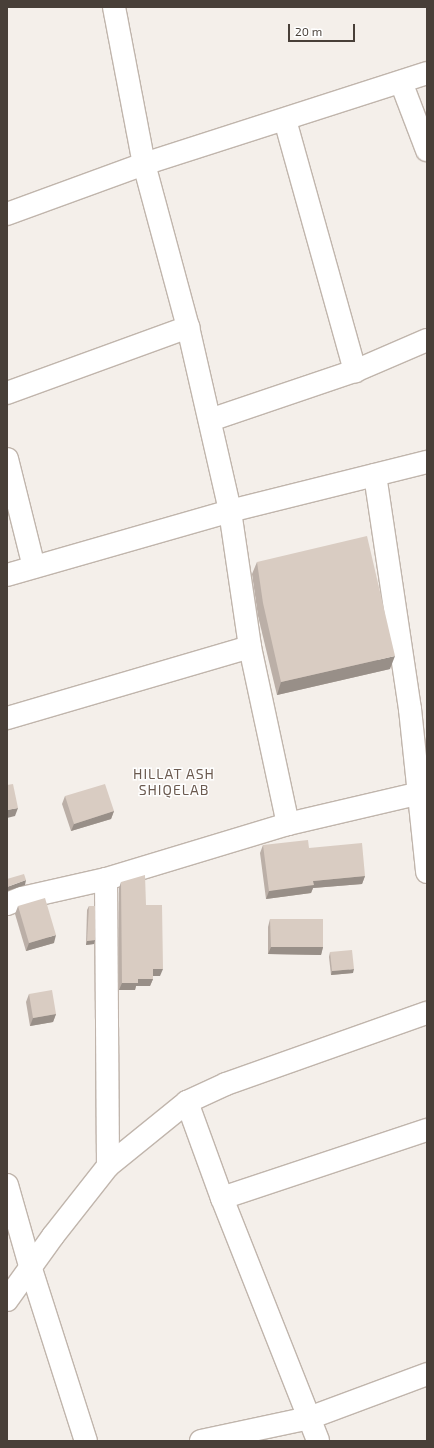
<!DOCTYPE html>
<html>
<head>
<meta charset="utf-8">
<style>
  body { margin:0 }
  #map { position:relative; width:434px; height:1448px; overflow:hidden; background:#f4efea; font-family:"Exo 2",sans-serif }
  div>[style] { position:absolute }
  .roads { filter:drop-shadow(1px 0 #c0b5ac) drop-shadow(-1px 0 #c0b5ac) drop-shadow(0 1px #c0b5ac) drop-shadow(0 -1px #c0b5ac) }
  .minor>* { height:22px; margin:-11px; padding:0 11px; transform-origin:11px; border-radius:11px; background:#fff }
  .wall>* { inset:0; background:#bbafa7 }
  .shaded-wall>* { inset:0; background:#988f88 }
  .building>* { inset:0; background:#d9ccc2 }
  span { translate:-50% -50%; white-space:nowrap; text-align:center; line-height:1.15; -webkit-text-stroke:3px #fff; paint-order:stroke }
  .quarter-label { font-size:14px; color:#6b5a4f; letter-spacing:1px }
  .frame { position:absolute; inset:0; border:8px solid #483f38; pointer-events:none }
  .scale { position:absolute; left:288px; top:24px; width:67px; height:18px; box-sizing:border-box; border:2px solid #483f38; border-top:0; padding-left:5px; font-size:12px; line-height:14px; white-space:nowrap; color:#483f38; -webkit-text-stroke:3px #fff; paint-order:stroke }
</style>
</head>
<body>
<div id="map">
  <div class="roads">
    <div class="minor">
      <div style="left:114px;top:7px;width:160px;rotate:79.2deg"></div>
      <div style="left:144px;top:164px;width:169px;rotate:74.9deg"></div>
      <div style="left:188px;top:327px;width:189px;rotate:77.1deg"></div>
      <div style="left:230px;top:511px;width:137px;rotate:81.6deg"></div>
      <div style="left:250px;top:647px;width:181px;rotate:77.9deg"></div>
      <div style="left:401px;top:82px;width:73px;rotate:69.1deg"></div>
      <div style="left:285px;top:120px;width:261px;rotate:74.4deg"></div>
      <div style="left:7px;top:214px;width:146px;rotate:-20.1deg"></div>
      <div style="left:144px;top:164px;width:297px;rotate:-17.8deg"></div>
      <div style="left:7px;top:393px;width:193px;rotate:-20deg"></div>
      <div style="left:210px;top:420px;width:153px;rotate:-18.7deg"></div>
      <div style="left:355px;top:371px;width:78px;rotate:-23.3deg"></div>
      <div style="left:7px;top:459px;width:111px;rotate:76deg"></div>
      <div style="left:375px;top:475px;width:237px;rotate:81.5deg"></div>
      <div style="left:410px;top:709px;width:164px;rotate:84deg"></div>
      <div style="left:7px;top:575px;width:232px;rotate:-16deg"></div>
      <div style="left:230px;top:511px;width:203px;rotate:-14deg"></div>
      <div style="left:7px;top:718px;width:253px;rotate:-16.3deg"></div>
      <div style="left:106px;top:879px;width:287px;rotate:89.6deg"></div>
      <div style="left:7px;top:904px;width:16px;rotate:-22deg"></div>
      <div style="left:22px;top:898px;width:86px;rotate:-12.7deg"></div>
      <div style="left:106px;top:879px;width:190px;rotate:-16.8deg"></div>
      <div style="left:288px;top:824px;width:136px;rotate:-13.2deg"></div>
      <div style="left:187px;top:1102px;width:102px;rotate:70deg"></div>
      <div style="left:222px;top:1198px;width:261px;rotate:68.4deg"></div>
      <div style="left:7px;top:1185px;width:87px;rotate:74.1deg"></div>
      <div style="left:31px;top:1269px;width:181px;rotate:72.3deg"></div>
      <div style="left:222px;top:1198px;width:216px;rotate:-18.4deg"></div>
      <div style="left:7px;top:1300px;width:79px;rotate:-54.3deg"></div>
      <div style="left:53px;top:1236px;width:89px;rotate:-51.8deg"></div>
      <div style="left:108px;top:1166px;width:102px;rotate:-39deg"></div>
      <div style="left:187px;top:1102px;width:43px;rotate:-24.8deg"></div>
      <div style="left:226px;top:1084px;width:213px;rotate:-19.5deg"></div>
      <div style="left:201px;top:1441px;width:110px;rotate:-12deg"></div>
      <div style="left:309px;top:1418px;width:126px;rotate:-20.4deg"></div>
    </div>
  </div>
  <div class="wall">
    <div style="clip-path:polygon(257px 562px,390px 669px,277px 695px,258px 616px,252px 574px)"></div>
    <div style="clip-path:polygon(65px 796px,114px 811px,111px 819px,71px 831px,62px 804px)"></div>
    <div style="clip-path:polygon(263px 845px,365px 876px,362px 884px,313px 888px,311px 893px,266px 899px,260px 853px)"></div>
    <div style="clip-path:polygon(121px 882px,160px 976px,153px 976px,153px 979px,150px 986px,136px 986px,135px 990px,119px 990px,119px 888px)"></div>
    <div style="clip-path:polygon(18px 906px,54px 943px,26px 951px,15px 914px)"></div>
    <div style="clip-path:polygon(89px 906px,94px 944px,86px 945px,87px 910px)"></div>
    <div style="clip-path:polygon(270px 919px,323px 947px,321px 955px,268px 954px,268px 927px)"></div>
    <div style="clip-path:polygon(330px 952px,353px 973px,331px 975px,329px 957px)"></div>
    <div style="clip-path:polygon(29px 994px,56px 1014px,53px 1022px,30px 1026px,26px 1002px)"></div>
  </div>
  <div class="shaded-wall">
    <div style="clip-path:polygon(395px 656px,390px 669px,277px 695px,281px 682px)"></div>
    <div style="clip-path:polygon(18px 808px,15px 816px,7px 818px,7px 810px)"></div>
    <div style="clip-path:polygon(114px 811px,111px 819px,71px 831px,74px 824px)"></div>
    <div style="clip-path:polygon(365px 876px,362px 884px,313px 888px,311px 893px,266px 899px,269px 891px,313px 881px)"></div>
    <div style="clip-path:polygon(26px 880px,25px 885px,7px 891px,7px 887px)"></div>
    <div style="clip-path:polygon(56px 935px,54px 943px,26px 951px,29px 943px)"></div>
    <div style="clip-path:polygon(95px 940px,94px 944px,86px 945px,87px 941px)"></div>
    <div style="clip-path:polygon(271px 947px,323px 947px,321px 955px,268px 954px)"></div>
    <div style="clip-path:polygon(153px 969px,163px 969px,160px 976px,150px 976px)"></div>
    <div style="clip-path:polygon(354px 969px,353px 973px,331px 975px,332px 971px)"></div>
    <div style="clip-path:polygon(138px 979px,153px 979px,150px 986px,136px 986px,135px 990px,119px 990px,122px 983px)"></div>
    <div style="clip-path:polygon(56px 1014px,53px 1022px,30px 1026px,33px 1018px)"></div>
  </div>
  <div class="building">
    <div style="clip-path:polygon(367px 536px,395px 656px,281px 682px,263px 603px,257px 562px)"></div>
    <div style="clip-path:polygon(13px 784px,18px 808px,7px 810px,7px 785px)"></div>
    <div style="clip-path:polygon(105px 784px,114px 811px,74px 824px,65px 796px)"></div>
    <div style="clip-path:polygon(308px 840px,309px 848px,362px 843px,365px 876px,313px 881px,314px 885px,269px 891px,263px 845px)"></div>
    <div style="clip-path:polygon(24px 874px,26px 880px,7px 887px,7px 879px)"></div>
    <div style="clip-path:polygon(145px 875px,146px 905px,162px 905px,163px 969px,153px 969px,153px 979px,138px 979px,138px 983px,122px 983px,121px 882px)"></div>
    <div style="clip-path:polygon(45px 898px,56px 935px,29px 943px,18px 906px)"></div>
    <div style="clip-path:polygon(89px 906px,95px 906px,95px 940px,87px 941px)"></div>
    <div style="clip-path:polygon(270px 919px,323px 919px,323px 947px,271px 947px)"></div>
    <div style="clip-path:polygon(352px 950px,354px 969px,332px 971px,330px 952px)"></div>
    <div style="clip-path:polygon(52px 990px,56px 1014px,33px 1018px,29px 994px)"></div>
  </div>
  <div class="quarter-label">
    <span style="left:174px;top:782px">HILLAT ASH<br>SHIQELAB</span>
  </div>
  <div class="frame"></div>
  <div class="scale">20 m</div>
</div>
</body>
</html>
